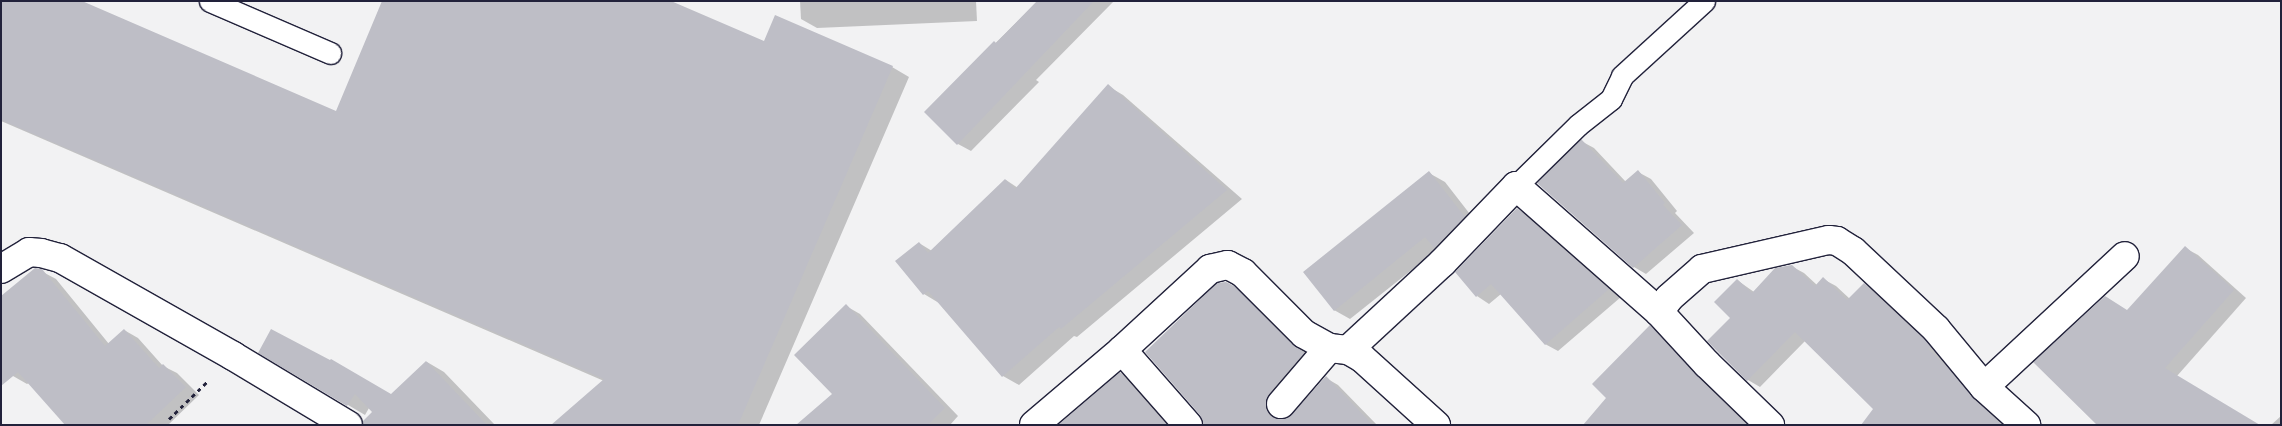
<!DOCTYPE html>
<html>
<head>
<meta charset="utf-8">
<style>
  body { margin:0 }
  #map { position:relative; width:2282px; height:426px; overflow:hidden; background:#f2f2f3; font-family:"Patrick Hand",sans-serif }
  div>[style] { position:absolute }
  .shadow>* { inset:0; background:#0003 }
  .building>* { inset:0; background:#bebec6 }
  .path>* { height:3px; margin-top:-1.5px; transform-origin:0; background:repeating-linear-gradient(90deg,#22223b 0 4px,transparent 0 8px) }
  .roads { filter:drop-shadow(1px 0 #22223b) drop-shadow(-1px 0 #22223b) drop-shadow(0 1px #22223b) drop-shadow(0 -1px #22223b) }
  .service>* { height:21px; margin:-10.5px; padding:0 10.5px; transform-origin:10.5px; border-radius:10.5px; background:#fff }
  .minor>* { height:28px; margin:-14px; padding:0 14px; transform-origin:14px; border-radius:14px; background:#fff }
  span { translate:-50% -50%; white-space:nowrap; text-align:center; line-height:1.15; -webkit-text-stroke:5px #fff; paint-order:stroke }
  .frame { position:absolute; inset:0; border:2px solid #22223b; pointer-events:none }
</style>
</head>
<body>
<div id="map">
  <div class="shadow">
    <div style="clip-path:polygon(1px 1px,337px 113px,764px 43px,892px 67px,909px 77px,759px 425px,553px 425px,604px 381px,1px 121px)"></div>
    <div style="clip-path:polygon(800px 1px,976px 1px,977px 21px,817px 28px,801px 19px)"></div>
    <div style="clip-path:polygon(1038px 1px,1114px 1px,1036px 80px,1039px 82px,971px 151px,958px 144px,926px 112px)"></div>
    <div style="clip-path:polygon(1108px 86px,1123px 95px,1242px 199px,1077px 337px,1074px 336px,1019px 385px,1003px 376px,939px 303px,924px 294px,897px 261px,919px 243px,932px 251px,1006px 180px,1018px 188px)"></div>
    <div style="clip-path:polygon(1581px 141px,1594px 148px,1626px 182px,1638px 172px,1651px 179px,1677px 211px,1675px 213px,1694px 233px,1646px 274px,1634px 267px)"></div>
    <div style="clip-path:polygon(1429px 173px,1445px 182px,1480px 227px,1438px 249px,1350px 319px,1334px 310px)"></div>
    <div style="clip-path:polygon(1517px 209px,1530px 216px,1621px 297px,1558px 351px,1545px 344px,1501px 294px,1489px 304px,1477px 296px)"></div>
    <div style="clip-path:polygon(2185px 248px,2198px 255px,2246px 298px,2177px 376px,2099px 425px,2128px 311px)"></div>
    <div style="clip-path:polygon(1791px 266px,1804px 273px,1817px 285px,1823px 279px,1836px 286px,1850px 299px,1864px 284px,1877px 292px,1937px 348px,1942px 355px,1940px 357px,2005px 425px,1863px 425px,1875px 409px,1806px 340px,1760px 387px,1748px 380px,1709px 341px,1732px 318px,1737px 280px,1754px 292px)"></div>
    <div style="clip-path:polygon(41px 271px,56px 279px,109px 344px,124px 330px,138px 338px,163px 366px,177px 373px,199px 395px,168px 425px,67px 425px,29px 383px,27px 384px,13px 376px,1px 362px)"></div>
    <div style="clip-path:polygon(1226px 283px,1246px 294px,1315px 361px,1278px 417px,1281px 420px,1293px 415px,1326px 378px,1338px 385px,1377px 425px,1204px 425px)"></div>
    <div style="clip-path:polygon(846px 306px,860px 314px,958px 416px,950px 425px,798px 425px,833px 394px)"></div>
    <div style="clip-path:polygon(1650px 327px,1663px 334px,1752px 425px,1584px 425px,1608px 398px)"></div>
    <div style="clip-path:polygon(260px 353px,391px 396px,427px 362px,444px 372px,495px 425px,385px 425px,369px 408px,365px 415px)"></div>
    <div style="clip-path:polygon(1121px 373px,1133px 381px,1172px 425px,1062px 425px)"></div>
    <div style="clip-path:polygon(2281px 416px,2281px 425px,2271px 425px)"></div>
  </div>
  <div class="building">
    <div style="clip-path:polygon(1px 1px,82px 1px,336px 111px,382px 1px,671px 1px,764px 41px,775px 15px,893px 66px,738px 425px,551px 425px,604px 379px,1px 120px)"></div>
    <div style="clip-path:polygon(1037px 1px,1094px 1px,957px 145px,924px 112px,994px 41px,996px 43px)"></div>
    <div style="clip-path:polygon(1108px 84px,1227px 190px,1061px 329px,1059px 327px,1002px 377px,928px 291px,923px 295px,895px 261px,919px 242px,928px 253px,1005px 179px,1015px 189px)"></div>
    <div style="clip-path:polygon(1581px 139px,1623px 183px,1638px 170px,1665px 203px,1663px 205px,1682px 225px,1633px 268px,1537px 183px)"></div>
    <div style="clip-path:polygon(1429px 171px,1465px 217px,1434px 248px,1425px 237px,1334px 311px,1303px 272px)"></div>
    <div style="clip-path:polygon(1517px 208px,1609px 289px,1545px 345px,1491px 284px,1476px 297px,1455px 272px)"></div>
    <div style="clip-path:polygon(2185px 246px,2234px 290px,2165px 368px,2260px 425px,2097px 425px,2033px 362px,2105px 296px,2127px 310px)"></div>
    <div style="clip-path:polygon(1792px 265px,1815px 286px,1823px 277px,1847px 300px,1864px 283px,1925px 340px,1931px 347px,1928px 349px,1949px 369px,1974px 399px,2002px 425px,1861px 425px,1873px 409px,1795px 332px,1747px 381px,1707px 341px,1730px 318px,1714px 302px,1737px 279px,1752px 293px,1775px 268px)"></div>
    <div style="clip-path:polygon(35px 268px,42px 269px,105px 346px,124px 329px,159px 368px,163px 364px,186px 387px,146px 425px,65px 425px,18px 372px,1px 386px,1px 296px)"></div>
    <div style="clip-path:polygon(1226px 282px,1234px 286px,1304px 353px,1269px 394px,1266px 402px,1266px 409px,1270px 416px,1279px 419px,1286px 419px,1292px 414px,1326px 376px,1373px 425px,1203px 425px,1200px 415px,1145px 352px,1217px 283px)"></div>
    <div style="clip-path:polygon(846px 304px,945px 408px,928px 425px,796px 425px,832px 394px,794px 355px)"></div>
    <div style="clip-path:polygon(1650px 325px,1696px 375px,1747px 425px,1583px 425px,1606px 398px,1592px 384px)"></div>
    <div style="clip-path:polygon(271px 329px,330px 360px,331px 359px,391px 394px,426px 361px,487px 425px,364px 425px,363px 421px,372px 412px,355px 394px,347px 406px,258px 353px)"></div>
    <div style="clip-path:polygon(1120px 372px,1167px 425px,1058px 425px)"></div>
  </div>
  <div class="path">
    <div style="left:169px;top:419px;width:54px;rotate:-44.3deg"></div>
  </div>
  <div class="roads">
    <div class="service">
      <div style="left:210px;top:1px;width:131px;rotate:23.4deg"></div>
      <div style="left:1516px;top:186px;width:87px;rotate:-44.5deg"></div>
      <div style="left:1578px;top:125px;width:42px;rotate:-38.2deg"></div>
      <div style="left:1611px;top:99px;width:25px;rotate:-64deg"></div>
      <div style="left:1622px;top:76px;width:111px;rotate:-42.4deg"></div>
    </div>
    <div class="minor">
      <div style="left:1px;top:269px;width:33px;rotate:-31deg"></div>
      <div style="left:29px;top:252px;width:12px;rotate:5deg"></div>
      <div style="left:41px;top:253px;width:20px;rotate:15deg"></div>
      <div style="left:60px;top:258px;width:199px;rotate:29.5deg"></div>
      <div style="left:233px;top:356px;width:134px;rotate:31deg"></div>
      <div style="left:1659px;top:312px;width:17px;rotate:-54deg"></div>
      <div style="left:1669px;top:298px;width:44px;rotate:-41.3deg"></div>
      <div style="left:1702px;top:269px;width:130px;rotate:-12.9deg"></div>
      <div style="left:1829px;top:240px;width:8px;rotate:7deg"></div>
      <div style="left:1837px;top:241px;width:19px;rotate:32deg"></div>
      <div style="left:1853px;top:251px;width:114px;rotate:43.2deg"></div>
      <div style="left:1936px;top:329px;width:75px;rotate:50.4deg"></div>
      <div style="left:1984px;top:387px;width:57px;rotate:42.1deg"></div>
      <div style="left:1122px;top:350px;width:100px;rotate:48.7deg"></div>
      <div style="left:1348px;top:350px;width:128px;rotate:-42.8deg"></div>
      <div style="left:1442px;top:263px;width:107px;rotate:-46.1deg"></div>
      <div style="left:1516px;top:186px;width:191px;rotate:41.4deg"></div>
      <div style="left:1659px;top:312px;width:71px;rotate:47.3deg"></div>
      <div style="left:1707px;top:364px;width:88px;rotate:44.1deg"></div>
      <div style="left:1984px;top:387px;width:192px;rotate:-42.9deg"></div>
      <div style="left:1281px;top:404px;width:74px;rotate:-49.4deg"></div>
      <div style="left:1034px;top:425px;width:116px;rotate:-40.4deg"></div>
      <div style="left:1122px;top:350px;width:120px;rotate:-42.6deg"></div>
      <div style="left:1210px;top:269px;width:18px;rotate:-13deg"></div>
      <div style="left:1228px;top:265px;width:17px;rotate:28deg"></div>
      <div style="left:1243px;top:273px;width:86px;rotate:45deg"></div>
      <div style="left:1304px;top:334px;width:29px;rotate:29deg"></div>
      <div style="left:1329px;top:348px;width:19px;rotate:6deg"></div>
      <div style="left:1348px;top:350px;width:16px;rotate:30deg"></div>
      <div style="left:1362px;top:358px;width:100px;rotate:42.2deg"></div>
    </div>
  </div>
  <div class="frame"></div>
</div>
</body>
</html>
